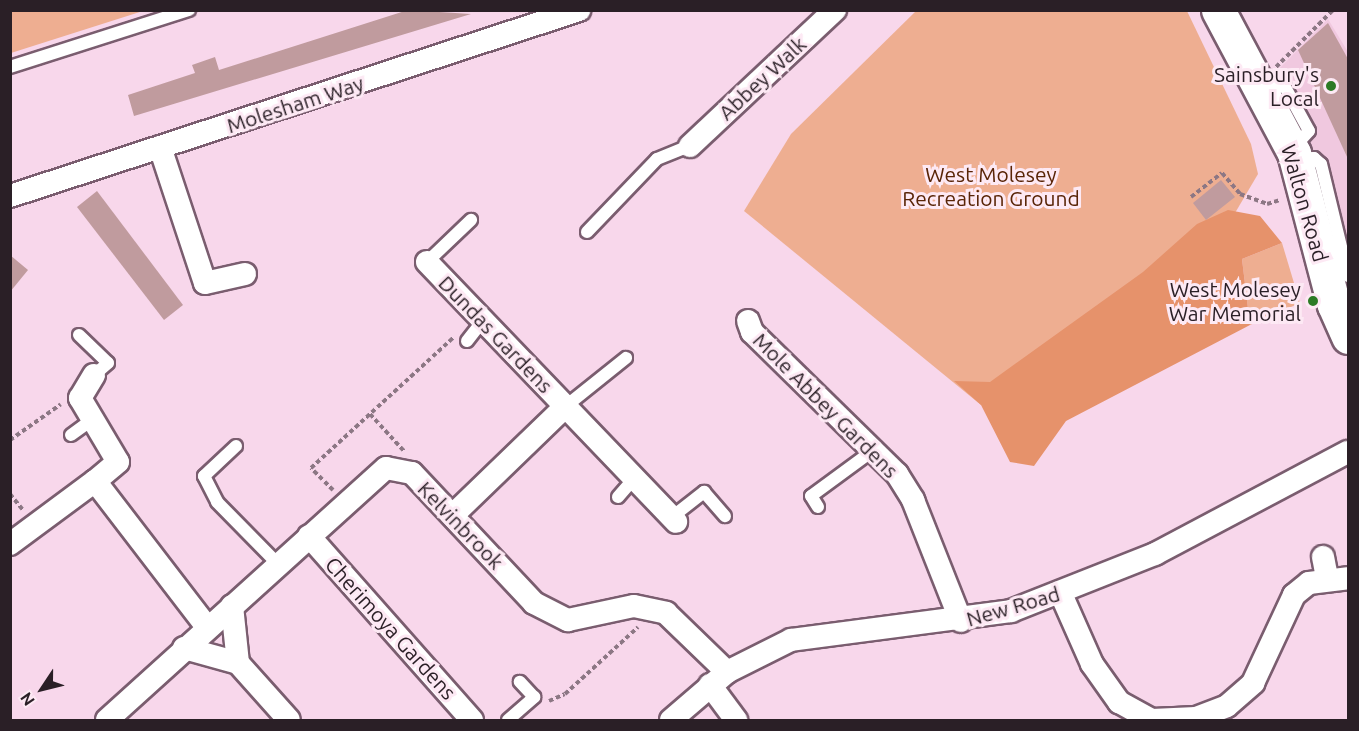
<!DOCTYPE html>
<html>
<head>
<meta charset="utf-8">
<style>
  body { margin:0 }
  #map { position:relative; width:1359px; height:731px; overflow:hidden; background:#f8d7eb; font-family:Ubuntu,sans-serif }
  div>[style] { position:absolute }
  .built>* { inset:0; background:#f0c8df }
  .green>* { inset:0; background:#eeae91 }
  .forest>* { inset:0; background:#e6926b }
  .building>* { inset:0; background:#c09b9e }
  .path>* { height:4px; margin-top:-2px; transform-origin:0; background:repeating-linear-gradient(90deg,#8c7784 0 4.5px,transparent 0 7.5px) }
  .roads { filter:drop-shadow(2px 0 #7a5d6f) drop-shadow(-2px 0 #7a5d6f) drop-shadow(0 2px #7a5d6f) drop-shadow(0 -2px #7a5d6f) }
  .service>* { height:12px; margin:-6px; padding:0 6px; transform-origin:6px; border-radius:6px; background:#fff }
  .minor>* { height:22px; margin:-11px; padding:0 11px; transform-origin:11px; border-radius:11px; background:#fff }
  .secondary>* { height:33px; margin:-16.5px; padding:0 16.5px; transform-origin:16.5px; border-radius:16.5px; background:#fff }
  .dots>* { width:16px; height:16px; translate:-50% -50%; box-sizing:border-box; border:3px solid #fde9f4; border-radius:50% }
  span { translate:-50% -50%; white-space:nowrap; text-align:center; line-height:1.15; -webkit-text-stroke:6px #fde9f4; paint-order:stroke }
  .poi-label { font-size:21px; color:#2a1f26 }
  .right { translate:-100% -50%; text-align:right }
  .street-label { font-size:21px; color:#2a1f26 }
  .park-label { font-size:21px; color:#592406 }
  .frame { position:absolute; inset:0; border:12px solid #2a1f26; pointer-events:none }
  .north { position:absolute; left:12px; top:659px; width:60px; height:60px; -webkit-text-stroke:4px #fde9f4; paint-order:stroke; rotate:235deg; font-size:16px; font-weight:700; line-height:24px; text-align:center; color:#2a1f26 }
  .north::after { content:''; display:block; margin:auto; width:21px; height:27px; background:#2a1f26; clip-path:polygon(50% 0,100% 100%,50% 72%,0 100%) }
</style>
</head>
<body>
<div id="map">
  <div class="built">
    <div style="clip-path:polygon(1328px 19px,1348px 52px,1348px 295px,1342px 299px,1272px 76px)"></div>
  </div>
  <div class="green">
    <div style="clip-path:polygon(11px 10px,143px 10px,143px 11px,11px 53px)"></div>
    <div style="clip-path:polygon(916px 11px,1187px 11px,1251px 144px,1258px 174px,1235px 213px,981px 405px,744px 211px,791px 134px)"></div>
    <div style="clip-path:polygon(1282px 243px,1300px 303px,1250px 325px,1242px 259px)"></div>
  </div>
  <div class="forest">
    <div style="clip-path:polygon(1228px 210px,1260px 216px,1282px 243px,1242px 259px,1250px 325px,1066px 421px,1034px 466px,1010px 462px,981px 405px,954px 381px,990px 382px,1143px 272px,1197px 224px)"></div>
  </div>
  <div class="building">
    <div style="clip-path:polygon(408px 10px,471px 14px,134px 116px,128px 95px,195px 73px,192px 65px,215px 57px,219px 70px)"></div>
    <div style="clip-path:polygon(1328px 23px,1348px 59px,1348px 159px,1298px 50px)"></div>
    <div style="clip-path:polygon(1221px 180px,1235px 197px,1206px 220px,1193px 203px)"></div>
    <div style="clip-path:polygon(97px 191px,183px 305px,164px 320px,77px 207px)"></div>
    <div style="clip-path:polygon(10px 255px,28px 270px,10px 292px)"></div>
  </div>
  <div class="path">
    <div style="left:1276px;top:67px;width:81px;rotate:-45deg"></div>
    <div style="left:1191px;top:197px;width:39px;rotate:-38deg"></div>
    <div style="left:1222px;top:173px;width:28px;rotate:49deg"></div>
    <div style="left:1240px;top:194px;width:29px;rotate:20deg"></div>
    <div style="left:1267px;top:204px;width:14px;rotate:-17deg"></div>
    <div style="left:370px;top:414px;width:50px;rotate:47.4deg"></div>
    <div style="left:10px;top:440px;width:62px;rotate:-35.2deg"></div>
    <div style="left:333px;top:490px;width:31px;rotate:-135deg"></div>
    <div style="left:311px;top:468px;width:193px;rotate:-42.5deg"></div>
    <div style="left:10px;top:494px;width:21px;rotate:51deg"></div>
    <div style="left:549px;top:701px;width:17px;rotate:-24deg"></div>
    <div style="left:565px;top:694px;width:99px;rotate:-42.5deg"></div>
  </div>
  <div class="roads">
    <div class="service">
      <div style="left:10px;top:67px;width:188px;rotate:-17.7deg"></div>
      <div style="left:1263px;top:92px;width:22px;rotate:-18deg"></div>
      <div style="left:1284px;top:85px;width:52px;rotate:61.5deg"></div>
      <div style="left:1309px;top:131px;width:23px;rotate:133deg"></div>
      <div style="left:1296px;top:159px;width:18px;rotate:-3deg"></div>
      <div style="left:1314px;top:158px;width:9px;rotate:41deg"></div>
      <div style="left:1321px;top:164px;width:115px;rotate:76.4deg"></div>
      <div style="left:587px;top:232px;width:101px;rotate:-46.2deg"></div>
      <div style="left:657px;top:159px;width:35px;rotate:-22deg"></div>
      <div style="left:427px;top:262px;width:61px;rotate:-43.7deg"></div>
      <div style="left:79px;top:335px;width:40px;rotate:44deg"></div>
      <div style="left:108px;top:363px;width:18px;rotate:139deg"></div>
      <div style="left:467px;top:341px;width:24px;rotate:-52deg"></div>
      <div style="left:566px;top:406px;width:77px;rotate:-38.7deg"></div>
      <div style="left:71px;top:435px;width:24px;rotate:-36deg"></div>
      <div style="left:236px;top:446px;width:44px;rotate:136.8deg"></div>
      <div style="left:204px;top:476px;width:29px;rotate:63deg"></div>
      <div style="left:217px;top:502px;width:88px;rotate:45.5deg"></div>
      <div style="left:618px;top:497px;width:28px;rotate:-49deg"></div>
      <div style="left:818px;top:507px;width:13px;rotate:-122deg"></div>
      <div style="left:811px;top:496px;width:79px;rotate:-36.3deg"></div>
      <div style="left:672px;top:517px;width:41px;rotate:-38deg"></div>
      <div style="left:704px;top:492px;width:32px;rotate:49deg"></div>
      <div style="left:508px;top:720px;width:35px;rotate:-41deg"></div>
      <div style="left:534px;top:697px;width:21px;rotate:-133deg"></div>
    </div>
    <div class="minor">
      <div style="left:690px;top:146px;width:199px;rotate:-43.2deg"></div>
      <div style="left:160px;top:147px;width:143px;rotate:71.7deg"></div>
      <div style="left:205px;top:283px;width:41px;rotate:-12.7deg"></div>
      <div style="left:10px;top:196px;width:599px;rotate:-18.1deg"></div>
      <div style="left:427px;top:262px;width:360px;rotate:46.2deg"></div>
      <div style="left:748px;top:321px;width:12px;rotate:70deg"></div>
      <div style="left:752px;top:332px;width:203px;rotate:44.4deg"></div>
      <div style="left:897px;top:474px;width:31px;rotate:58deg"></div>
      <div style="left:913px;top:500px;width:130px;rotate:68.4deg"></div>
      <div style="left:94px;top:375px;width:27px;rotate:121deg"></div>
      <div style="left:80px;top:398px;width:74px;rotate:59.3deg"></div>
      <div style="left:118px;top:462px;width:30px;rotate:140deg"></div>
      <div style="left:454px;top:514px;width:156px;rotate:-44deg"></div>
      <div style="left:309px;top:536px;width:246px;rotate:48.5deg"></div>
      <div style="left:10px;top:544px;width:106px;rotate:-36.5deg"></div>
      <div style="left:95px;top:481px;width:184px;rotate:52.5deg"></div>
      <div style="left:1323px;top:557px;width:21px;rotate:79deg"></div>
      <div style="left:1061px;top:594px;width:77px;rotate:66.1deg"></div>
      <div style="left:1092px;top:664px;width:47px;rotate:54.6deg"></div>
      <div style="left:1119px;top:702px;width:38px;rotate:29deg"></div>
      <div style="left:1152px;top:720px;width:44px;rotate:-2.6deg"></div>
      <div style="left:1196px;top:718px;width:33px;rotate:-21deg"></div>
      <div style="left:1227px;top:706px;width:35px;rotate:-41deg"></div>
      <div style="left:1253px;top:683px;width:97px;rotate:-65deg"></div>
      <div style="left:1294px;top:595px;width:19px;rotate:-39deg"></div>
      <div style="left:1309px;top:583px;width:39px;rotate:-7deg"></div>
      <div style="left:232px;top:606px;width:57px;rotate:84deg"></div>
      <div style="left:184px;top:648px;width:56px;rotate:15.5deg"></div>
      <div style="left:238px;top:663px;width:76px;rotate:48.2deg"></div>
      <div style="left:710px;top:685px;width:44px;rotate:53.4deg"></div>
      <div style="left:107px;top:720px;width:376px;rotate:-42.1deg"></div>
      <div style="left:386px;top:468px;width:26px;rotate:11deg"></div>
      <div style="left:412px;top:473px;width:178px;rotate:46.8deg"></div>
      <div style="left:534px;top:603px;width:38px;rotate:27deg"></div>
      <div style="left:568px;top:620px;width:67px;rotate:-12deg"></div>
      <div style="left:634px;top:606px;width:33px;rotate:12deg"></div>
      <div style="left:666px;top:613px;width:85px;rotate:44deg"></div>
      <div style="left:671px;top:720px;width:74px;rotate:-40.6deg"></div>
      <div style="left:727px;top:672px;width:72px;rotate:-26.6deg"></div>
      <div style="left:791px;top:640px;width:222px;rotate:-7.5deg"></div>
      <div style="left:1011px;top:611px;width:155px;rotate:-21.6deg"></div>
      <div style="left:1155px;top:554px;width:218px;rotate:-27.9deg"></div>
    </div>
    <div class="secondary">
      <div style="left:1218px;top:10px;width:162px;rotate:62deg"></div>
      <div style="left:1294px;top:153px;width:157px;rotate:75.3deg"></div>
      <div style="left:1334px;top:305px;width:35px;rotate:66deg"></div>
    </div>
  </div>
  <div class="dots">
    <div style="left:1331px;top:86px;background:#2c7b25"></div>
    <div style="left:1313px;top:301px;background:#2c7b25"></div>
  </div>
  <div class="poi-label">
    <span class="right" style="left:1319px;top:86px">Sainsbury's<br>Local</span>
    <span class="right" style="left:1301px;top:301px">West Molesey<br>War Memorial</span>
  </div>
  <div class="street-label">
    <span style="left:762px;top:78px;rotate:-43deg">Abbey Walk</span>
    <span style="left:295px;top:104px;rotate:-18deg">Molesham Way</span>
    <span style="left:1305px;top:203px;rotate:74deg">Walton Road</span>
    <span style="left:496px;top:334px;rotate:46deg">Dundas Gardens</span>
    <span style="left:826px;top:405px;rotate:45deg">Mole Abbey Gardens</span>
    <span style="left:461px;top:525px;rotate:46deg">Kelvinbrook</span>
    <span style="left:1013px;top:606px;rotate:-16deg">New Road</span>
    <span style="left:391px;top:628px;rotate:48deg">Cherimoya Gardens</span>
  </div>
  <div class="park-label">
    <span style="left:991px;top:186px">West Molesey<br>Recreation Ground</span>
  </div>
  <div class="frame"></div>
  <div class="north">N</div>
</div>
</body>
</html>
